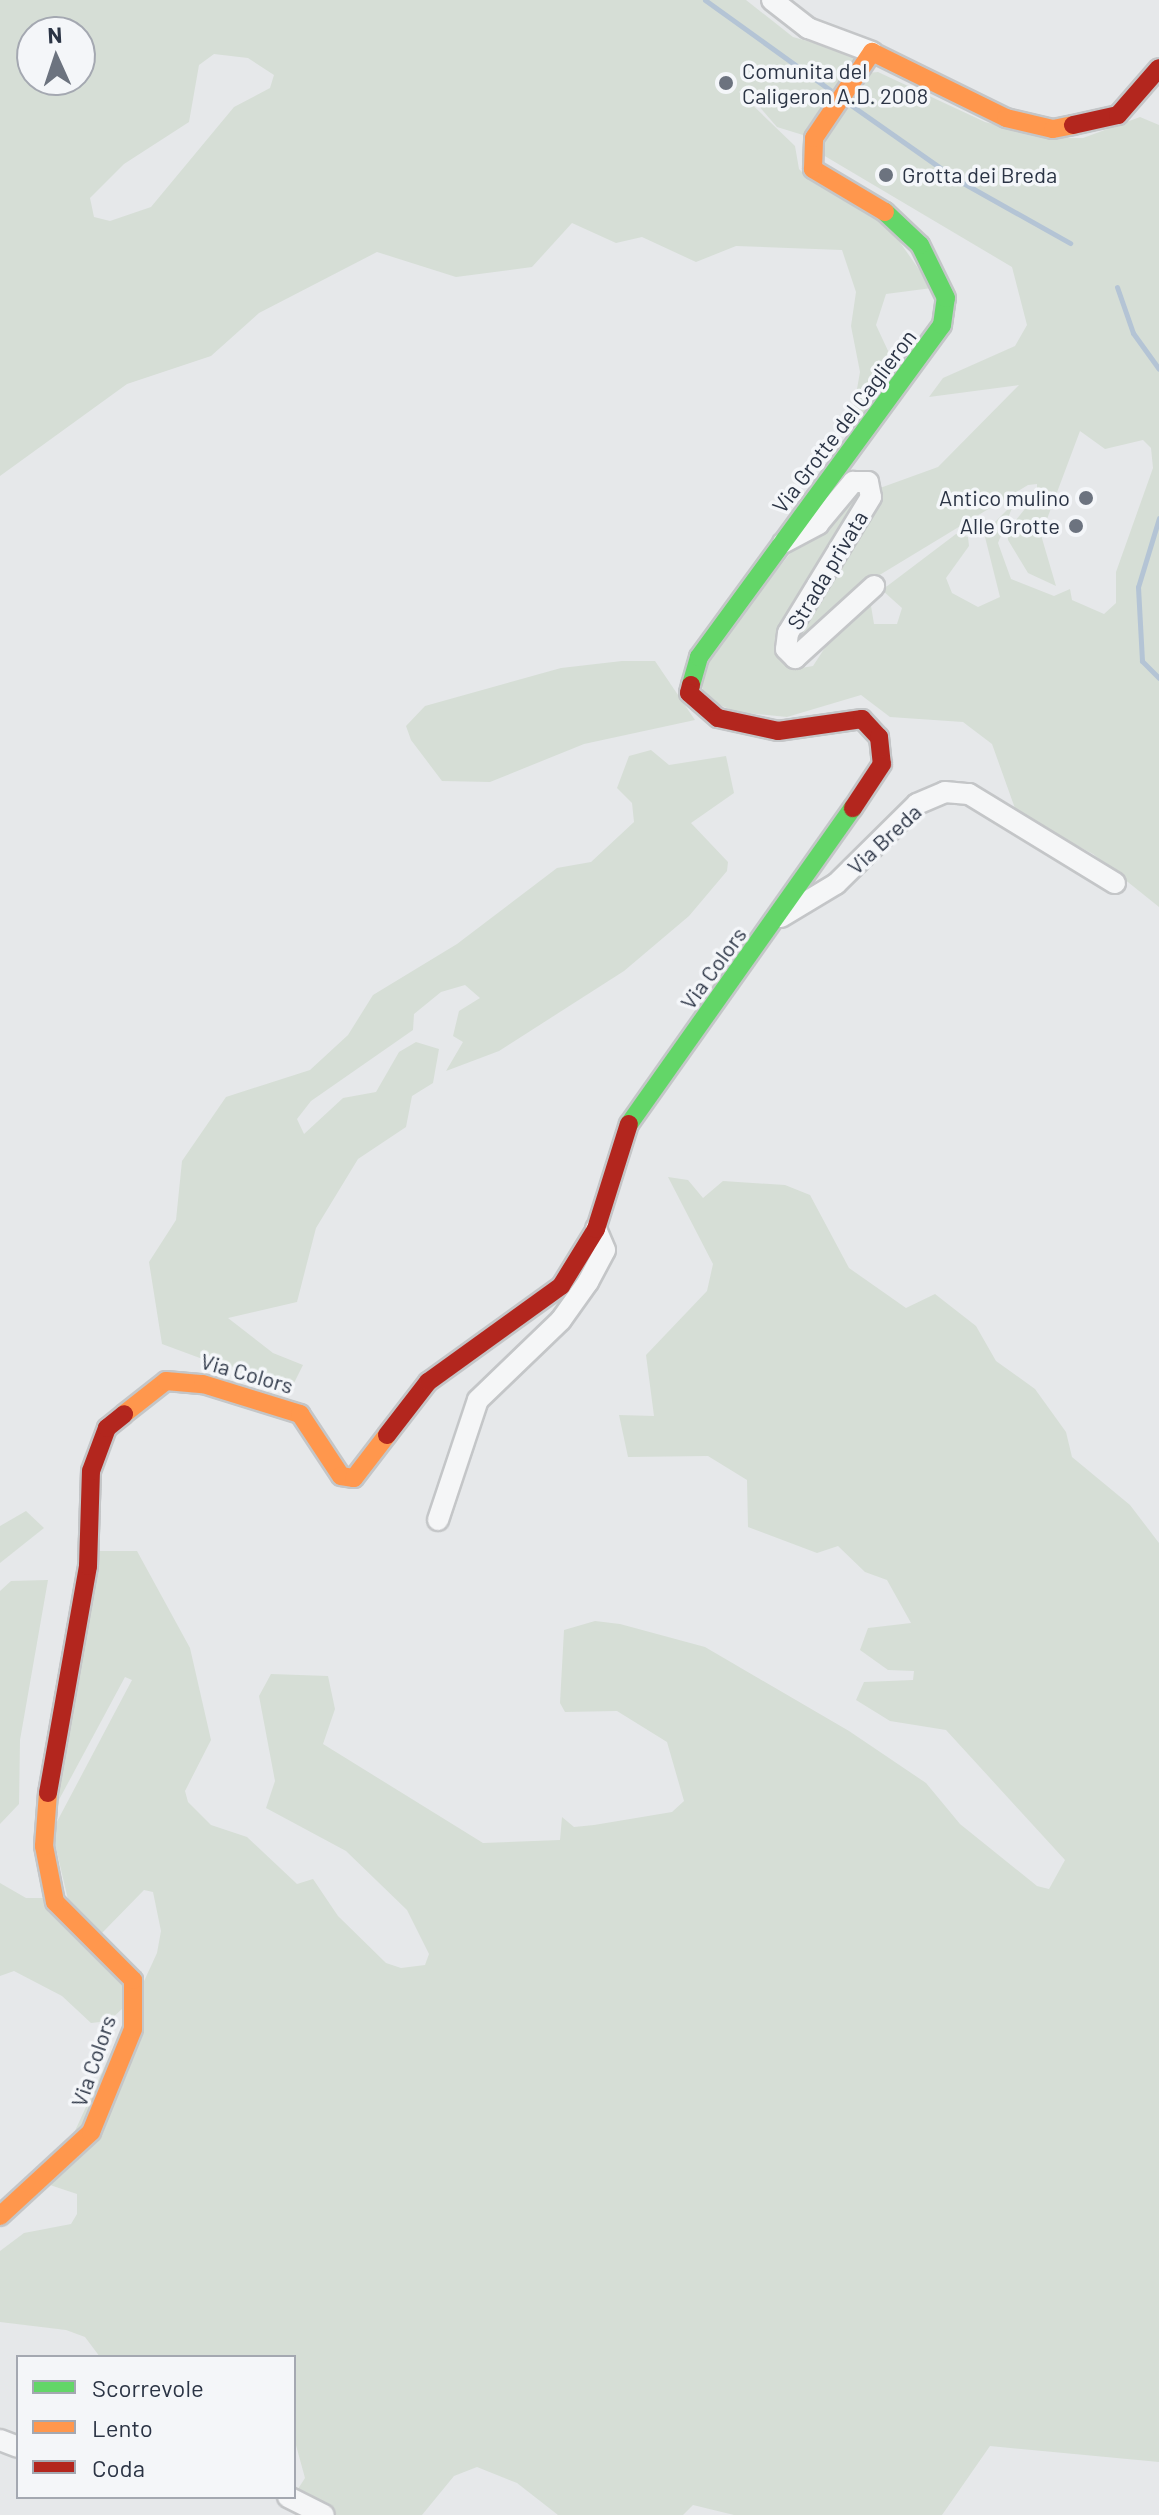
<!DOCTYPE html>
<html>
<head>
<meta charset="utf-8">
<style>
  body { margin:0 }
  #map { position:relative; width:1159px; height:2515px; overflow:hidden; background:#e6e8ea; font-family:Barlow,sans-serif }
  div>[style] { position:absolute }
  .green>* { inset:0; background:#d6ded6 }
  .stream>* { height:5px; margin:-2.5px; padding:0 2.5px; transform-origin:2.5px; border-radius:2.5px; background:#b4c4d5 }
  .roads { filter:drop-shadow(2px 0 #c4c6c8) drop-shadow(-2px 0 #c4c6c8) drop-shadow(0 2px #c4c6c8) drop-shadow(0 -2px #c4c6c8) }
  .street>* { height:20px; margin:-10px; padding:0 10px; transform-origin:10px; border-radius:10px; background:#f5f6f7 }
  .fast>* { height:18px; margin:-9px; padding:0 9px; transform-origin:9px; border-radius:9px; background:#63d668 }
  .slow>* { height:18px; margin:-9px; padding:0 9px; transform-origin:9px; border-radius:9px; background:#ff974d }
  .jam>* { height:18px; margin:-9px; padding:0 9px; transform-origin:9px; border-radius:9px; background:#b3261e }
  .dots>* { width:22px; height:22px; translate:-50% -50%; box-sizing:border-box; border:4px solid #f4f6f9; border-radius:50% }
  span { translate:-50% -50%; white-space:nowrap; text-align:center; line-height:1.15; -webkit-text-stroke:7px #f4f6f9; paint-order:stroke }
  .poi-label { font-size:22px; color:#2b3445 }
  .left { translate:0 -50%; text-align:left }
  .right { translate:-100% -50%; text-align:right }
  .street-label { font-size:22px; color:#2b3445 }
  .legend { position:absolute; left:16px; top:2355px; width:280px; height:144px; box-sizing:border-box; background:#f4f6f9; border:2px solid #a4a8b1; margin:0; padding:10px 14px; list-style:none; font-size:24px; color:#2b3445 }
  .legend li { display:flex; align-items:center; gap:16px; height:40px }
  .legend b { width:40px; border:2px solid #a4a8b1 }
  .north { position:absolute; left:16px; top:16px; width:80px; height:80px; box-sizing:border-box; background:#f4f6f9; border:2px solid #a4a8b1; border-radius:50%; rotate:357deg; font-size:22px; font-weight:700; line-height:32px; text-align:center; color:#2b3445 }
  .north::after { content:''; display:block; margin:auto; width:28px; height:36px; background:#6c737f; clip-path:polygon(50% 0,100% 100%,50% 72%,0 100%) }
</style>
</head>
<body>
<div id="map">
  <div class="green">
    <div style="clip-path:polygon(evenodd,0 0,746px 0,793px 37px,854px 54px,857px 67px,803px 135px,777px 127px,743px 88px,739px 92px,795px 146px,799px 169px,810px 180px,885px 221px,932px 288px,886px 294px,876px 325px,896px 368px,849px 434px,860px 372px,851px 326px,856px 292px,842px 250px,736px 246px,696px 262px,642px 237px,616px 243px,572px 223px,532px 267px,456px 277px,377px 252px,259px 313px,211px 356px,127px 384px,0 476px,0 0,32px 32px,80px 32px,80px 80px,32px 80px,32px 32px,0 0,214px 54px,248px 58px,274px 75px,270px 88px,234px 107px,151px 207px,110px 221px,94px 217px,90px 198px,124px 164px,189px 122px,199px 65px,214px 54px)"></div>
    <div style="clip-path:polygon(878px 72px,985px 122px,1048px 138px,1083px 138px,1140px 117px,1159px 125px,1159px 907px,1093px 854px,1017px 814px,992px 744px,963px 722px,890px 717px,861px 695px,787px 717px,736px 712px,704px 698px,699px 667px,793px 550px,856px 491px,865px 493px,777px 632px,779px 653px,795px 669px,813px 666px,839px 626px,870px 600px,874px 624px,897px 624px,902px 608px,882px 590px,956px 534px,968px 537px,969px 546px,946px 578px,952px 593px,978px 607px,1000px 597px,984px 533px,1014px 503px,998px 543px,1011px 579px,1054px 596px,1070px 589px,1072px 600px,1104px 614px,1116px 603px,1116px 572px,1153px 468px,1151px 448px,1143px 440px,1105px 449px,1080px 431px,1041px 535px,1056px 586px,1028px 573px,1008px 540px,1007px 531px,1037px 494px,1037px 484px,1028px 485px,868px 582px,792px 646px,880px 488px,938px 467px,1019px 385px,929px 397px,943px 378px,1015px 346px,1027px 325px,1012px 267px,818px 152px,868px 73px)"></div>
    <div style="clip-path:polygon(622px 661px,655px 661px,695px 720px,584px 744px,490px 782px,442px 781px,411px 740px,406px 726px,425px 706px,561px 668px)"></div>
    <div style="clip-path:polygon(651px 750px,669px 765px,726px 756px,734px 793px,691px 823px,728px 862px,727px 871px,689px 916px,624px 971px,499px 1051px,446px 1071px,463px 1042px,453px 1036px,459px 1011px,480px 998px,465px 985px,441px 992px,414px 1014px,413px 1030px,311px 1101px,297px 1119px,304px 1134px,343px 1098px,376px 1092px,399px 1052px,416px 1042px,439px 1049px,433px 1083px,412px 1096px,406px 1127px,358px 1159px,316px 1228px,297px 1302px,228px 1318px,273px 1353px,303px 1365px,294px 1383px,276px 1386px,162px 1344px,149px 1262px,176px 1220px,182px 1161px,226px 1097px,310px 1070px,348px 1035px,373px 995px,457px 944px,557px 868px,591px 862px,634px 822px,632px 803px,617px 788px,629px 756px)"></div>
    <div style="clip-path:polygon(668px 1177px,688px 1180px,703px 1198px,723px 1181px,785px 1185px,810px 1195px,849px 1268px,906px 1308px,935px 1294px,976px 1326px,996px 1361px,1035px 1389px,1066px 1432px,1072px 1457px,1130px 1505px,1159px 1543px,1159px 2462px,990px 2446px,942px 2515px,734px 2515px,693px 2505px,683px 2515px,558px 2515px,517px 2483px,477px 2467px,454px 2476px,422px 2515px,337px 2515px,294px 2495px,305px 2478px,294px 2438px,294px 2357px,100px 2357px,85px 2337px,66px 2330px,0 2322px,0 2251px,24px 2233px,71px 2224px,77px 2214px,77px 2194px,50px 2185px,157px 1953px,161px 1931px,153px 1892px,144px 1890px,102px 1933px,69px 1904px,52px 1831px,132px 1680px,125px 1677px,54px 1809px,95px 1551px,137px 1551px,190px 1648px,211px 1740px,185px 1791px,188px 1802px,211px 1825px,247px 1837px,297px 1884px,313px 1879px,338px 1916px,386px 1963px,401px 1968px,425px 1965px,429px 1954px,407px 1910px,346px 1851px,266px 1808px,275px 1781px,259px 1696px,271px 1674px,328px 1676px,335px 1709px,323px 1744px,483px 1843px,560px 1840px,562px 1817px,574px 1827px,594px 1825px,672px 1812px,684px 1801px,667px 1742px,617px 1711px,565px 1712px,560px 1703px,564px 1630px,595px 1621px,620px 1624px,705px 1647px,849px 1731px,926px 1783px,960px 1824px,1037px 1886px,1049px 1889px,1065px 1860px,946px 1730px,890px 1721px,856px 1700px,864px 1682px,913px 1680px,914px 1671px,888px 1670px,860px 1650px,868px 1628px,911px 1623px,887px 1580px,865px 1572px,838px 1546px,817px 1553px,748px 1527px,747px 1480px,708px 1456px,628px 1457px,619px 1415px,654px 1416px,646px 1355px,707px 1291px,713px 1264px)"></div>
    <div style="clip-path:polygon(26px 1511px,44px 1528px,0 1563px,0 1526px)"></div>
    <div style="clip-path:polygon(48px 1580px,20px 1740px,19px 1804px,0 1824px,0 1591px,11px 1581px)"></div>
    <div style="clip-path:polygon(0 1883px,26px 1898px,44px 1898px,124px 1978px,122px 2009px,109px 2021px,91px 2023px,62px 1996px,14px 1971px,0 1976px)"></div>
  </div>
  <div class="stream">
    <div style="left:705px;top:0;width:158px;rotate:35.7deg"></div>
    <div style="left:848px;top:103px;width:132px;rotate:35.1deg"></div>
    <div style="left:956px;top:179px;width:131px;rotate:29.3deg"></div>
    <div style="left:1117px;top:287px;width:49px;rotate:70.8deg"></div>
    <div style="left:1133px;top:333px;width:44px;rotate:54.2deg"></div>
    <div style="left:1159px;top:518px;width:72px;rotate:106.9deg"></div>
    <div style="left:1138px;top:587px;width:74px;rotate:86.9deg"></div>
    <div style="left:1142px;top:661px;width:24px;rotate:45deg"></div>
  </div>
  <div class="roads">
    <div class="street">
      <div style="left:772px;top:0;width:46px;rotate:37.9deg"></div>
      <div style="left:808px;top:28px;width:68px;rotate:20.6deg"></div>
      <div style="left:783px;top:543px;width:40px;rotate:-28deg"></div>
      <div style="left:818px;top:524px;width:55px;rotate:-50.2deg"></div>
      <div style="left:853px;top:482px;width:15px"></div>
      <div style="left:868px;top:482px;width:15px;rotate:79deg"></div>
      <div style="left:871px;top:497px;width:159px;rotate:121.4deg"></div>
      <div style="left:788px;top:633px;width:16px;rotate:97deg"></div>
      <div style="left:786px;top:649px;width:13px;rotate:45deg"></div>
      <div style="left:795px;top:658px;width:107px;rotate:-42.3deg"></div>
      <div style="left:781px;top:917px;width:64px;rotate:-31deg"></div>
      <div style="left:836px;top:884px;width:114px;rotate:-44.6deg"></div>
      <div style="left:917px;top:804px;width:30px;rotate:-23deg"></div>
      <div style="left:945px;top:792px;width:24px;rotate:5deg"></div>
      <div style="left:969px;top:794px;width:171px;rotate:31.4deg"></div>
      <div style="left:438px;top:1520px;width:126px;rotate:-71.6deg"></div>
      <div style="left:478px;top:1400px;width:115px;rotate:-43.9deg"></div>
      <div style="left:561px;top:1320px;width:47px;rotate:-54.6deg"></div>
      <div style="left:588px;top:1282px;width:36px;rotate:-62deg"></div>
      <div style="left:605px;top:1250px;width:23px;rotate:-113deg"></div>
      <div style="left:0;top:2440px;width:19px;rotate:21deg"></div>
      <div style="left:288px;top:2497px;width:40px;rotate:26.6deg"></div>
    </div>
    <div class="fast">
      <div style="left:691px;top:685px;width:29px;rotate:-74deg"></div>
      <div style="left:699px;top:657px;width:411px;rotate:-53.8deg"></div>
      <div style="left:942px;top:325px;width:27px;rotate:-82deg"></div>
      <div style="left:946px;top:298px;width:59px;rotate:-116.1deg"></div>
      <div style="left:920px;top:245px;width:48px;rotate:-136.7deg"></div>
      <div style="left:629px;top:1124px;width:387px;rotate:-54.7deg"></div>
    </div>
    <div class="slow">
      <div style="left:885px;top:212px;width:84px;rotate:-149.2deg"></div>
      <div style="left:813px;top:169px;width:31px;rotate:-88deg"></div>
      <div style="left:814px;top:138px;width:104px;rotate:-56deg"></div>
      <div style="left:872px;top:52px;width:149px;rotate:26.2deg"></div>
      <div style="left:1006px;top:118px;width:48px;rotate:13.2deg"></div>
      <div style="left:1053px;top:129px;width:20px;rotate:-11deg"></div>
      <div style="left:124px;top:1414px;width:53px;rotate:-38.2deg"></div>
      <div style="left:166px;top:1381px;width:37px;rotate:5deg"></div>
      <div style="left:203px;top:1384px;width:102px;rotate:17.2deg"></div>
      <div style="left:300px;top:1414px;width:74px;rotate:56.5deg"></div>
      <div style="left:341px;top:1476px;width:13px;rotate:9deg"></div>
      <div style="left:354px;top:1478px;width:54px;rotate:-52.5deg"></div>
      <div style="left:0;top:2216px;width:124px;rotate:-42.7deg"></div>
      <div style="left:91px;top:2132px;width:111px;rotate:-67.8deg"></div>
      <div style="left:133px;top:2029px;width:49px;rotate:-90deg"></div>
      <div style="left:133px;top:1980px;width:110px;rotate:-135deg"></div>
      <div style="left:55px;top:1902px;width:57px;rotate:-101.1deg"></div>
      <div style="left:44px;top:1846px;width:53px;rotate:-85.7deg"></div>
    </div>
    <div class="jam">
      <div style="left:1073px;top:125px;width:46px;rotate:-12.5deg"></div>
      <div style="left:1118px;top:115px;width:62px;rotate:-48.9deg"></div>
      <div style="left:691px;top:685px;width:8px;rotate:104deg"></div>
      <div style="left:689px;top:693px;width:38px;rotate:41deg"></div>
      <div style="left:718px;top:718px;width:61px;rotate:12.2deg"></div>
      <div style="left:778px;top:731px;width:85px;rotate:-8.1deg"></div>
      <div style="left:862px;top:719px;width:25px;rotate:47deg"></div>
      <div style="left:879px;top:737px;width:27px;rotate:84deg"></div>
      <div style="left:882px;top:764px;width:53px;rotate:123.4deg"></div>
      <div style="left:387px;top:1435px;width:67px;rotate:-52.3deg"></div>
      <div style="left:428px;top:1382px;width:164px;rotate:-35.8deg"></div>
      <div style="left:561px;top:1286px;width:67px;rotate:-58.4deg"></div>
      <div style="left:596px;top:1229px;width:110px;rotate:-72.6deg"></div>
      <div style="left:48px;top:1793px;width:230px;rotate:-80deg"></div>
      <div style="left:88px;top:1566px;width:95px;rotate:-88.2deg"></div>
      <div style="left:91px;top:1471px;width:46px;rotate:-69.6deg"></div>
      <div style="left:107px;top:1428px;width:22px;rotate:-39deg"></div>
    </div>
  </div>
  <div class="dots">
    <div style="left:726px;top:83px;background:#6c737f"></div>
    <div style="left:886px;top:175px;background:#6c737f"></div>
    <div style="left:1086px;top:498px;background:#6c737f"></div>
    <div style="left:1076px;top:526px;background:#6c737f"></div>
  </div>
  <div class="poi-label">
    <span class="left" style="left:742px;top:83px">Comunita del<br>Caligeron A.D. 2008</span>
    <span class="left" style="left:902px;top:175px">Grotta dei Breda</span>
    <span class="right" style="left:1070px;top:498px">Antico mulino</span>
    <span class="right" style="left:1060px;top:526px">Alle Grotte</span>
  </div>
  <div class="street-label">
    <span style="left:844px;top:421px;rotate:-53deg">Via Grotte del Caglieron</span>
    <span style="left:827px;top:570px;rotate:-59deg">Strada privata</span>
    <span style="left:884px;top:839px;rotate:-43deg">Via Breda</span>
    <span style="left:713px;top:968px;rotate:-54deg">Via Colors</span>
    <span style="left:247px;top:1373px;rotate:16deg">Via Colors</span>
    <span style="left:93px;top:2061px;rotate:-71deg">Via Colors</span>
  </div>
  <ul class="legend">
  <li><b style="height:10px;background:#63d668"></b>Scorrevole</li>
  <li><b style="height:10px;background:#ff974d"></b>Lento</li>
  <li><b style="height:10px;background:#b3261e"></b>Coda</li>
  </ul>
  <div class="north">N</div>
</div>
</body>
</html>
